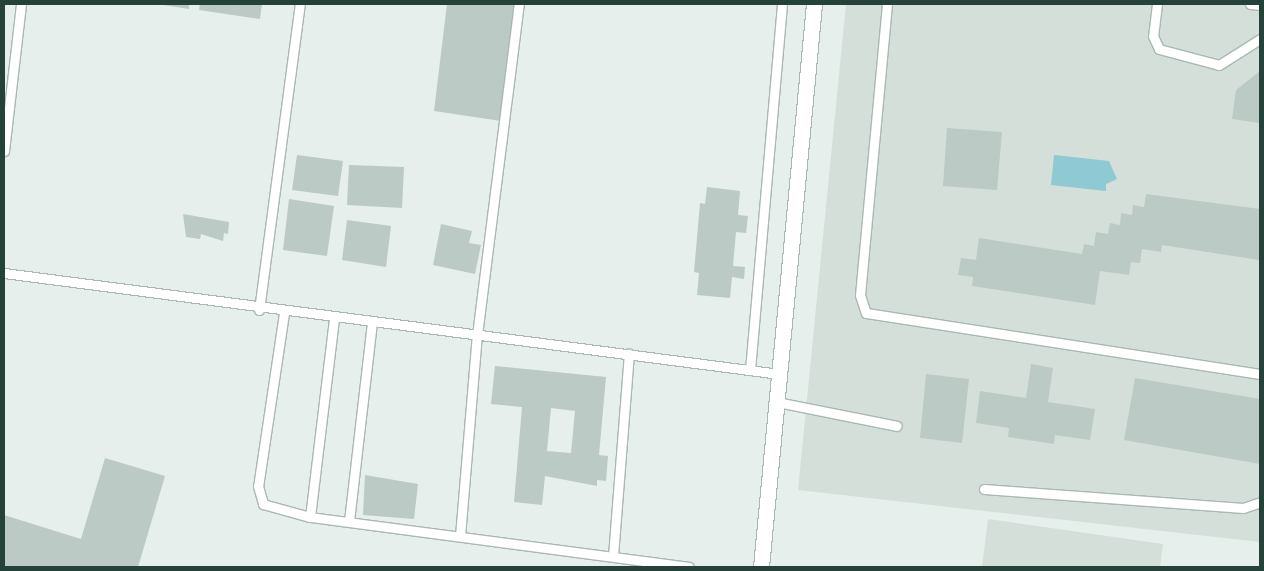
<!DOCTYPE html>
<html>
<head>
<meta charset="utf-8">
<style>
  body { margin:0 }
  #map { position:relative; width:1264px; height:571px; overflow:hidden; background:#e6efeb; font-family:"Fira Sans Condensed",sans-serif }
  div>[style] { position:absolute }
  .built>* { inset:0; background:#d4dfda }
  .water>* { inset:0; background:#8ec9d4 }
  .building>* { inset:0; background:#bbcac4 }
  .roads { filter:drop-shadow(1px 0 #a8b8b2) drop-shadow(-1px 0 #a8b8b2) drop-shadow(0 1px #a8b8b2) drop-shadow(0 -1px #a8b8b2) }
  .service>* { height:9px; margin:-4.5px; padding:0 4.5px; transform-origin:4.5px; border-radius:4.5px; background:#fff }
  .minor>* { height:15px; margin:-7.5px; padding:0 7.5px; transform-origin:7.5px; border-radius:7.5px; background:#fff }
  span { translate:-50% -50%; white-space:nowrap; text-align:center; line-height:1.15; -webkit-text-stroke:4px #f7fbf9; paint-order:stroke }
  .frame { position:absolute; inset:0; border:5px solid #24423a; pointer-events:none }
</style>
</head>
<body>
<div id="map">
  <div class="built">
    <div style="clip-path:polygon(846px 4px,1260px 4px,1260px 542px,798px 490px)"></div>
    <div style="clip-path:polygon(988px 519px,1163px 544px,1160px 567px,982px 567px)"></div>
  </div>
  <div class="water">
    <div style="clip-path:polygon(1054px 155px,1109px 161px,1117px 179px,1106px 184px,1106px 191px,1051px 185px)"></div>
  </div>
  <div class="building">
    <div style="clip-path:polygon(157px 4px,189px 4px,189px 9px)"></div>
    <div style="clip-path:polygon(200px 4px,262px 4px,260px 19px,199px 10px)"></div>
    <div style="clip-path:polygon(447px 4px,516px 4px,501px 121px,434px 111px)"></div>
    <div style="clip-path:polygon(1260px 71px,1260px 123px,1232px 119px,1236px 90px)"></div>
    <div style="clip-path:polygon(947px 128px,1002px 132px,997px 190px,943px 186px)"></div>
    <div style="clip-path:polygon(297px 155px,343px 161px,338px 196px,292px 190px)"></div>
    <div style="clip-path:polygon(349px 165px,404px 167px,402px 208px,347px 205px)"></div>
    <div style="clip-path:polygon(707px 187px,740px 191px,738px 215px,748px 216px,746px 233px,736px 232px,733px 266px,745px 267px,744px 279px,732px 277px,730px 298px,697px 295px,699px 273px,694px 272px,700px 203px,705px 204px)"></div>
    <div style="clip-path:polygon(1146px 194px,1260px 209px,1259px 260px,1162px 245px,1161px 252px,1142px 249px,1140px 263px,1131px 262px,1129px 275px,1100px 271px,1095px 305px,972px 286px,973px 277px,958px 275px,961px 258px,976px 260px,979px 238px,1082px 254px,1084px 244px,1094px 246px,1096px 232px,1108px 234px,1110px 223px,1120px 225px,1121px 213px,1132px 215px,1133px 205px,1144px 207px)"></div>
    <div style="clip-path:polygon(289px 199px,334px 206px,327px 256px,283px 250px)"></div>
    <div style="clip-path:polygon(183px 214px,229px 222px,228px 234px,224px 233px,223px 241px,201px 234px,200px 239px,186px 237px)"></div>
    <div style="clip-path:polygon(347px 220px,391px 226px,386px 267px,342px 260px)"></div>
    <div style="clip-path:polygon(441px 224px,472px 231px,469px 243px,481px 245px,475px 274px,433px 265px)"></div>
    <div style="clip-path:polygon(1031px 364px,1053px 368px,1048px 402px,1095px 409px,1090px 440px,1055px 435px,1054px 444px,1008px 437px,1009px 428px,976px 423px,980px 391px,1026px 398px)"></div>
    <div style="clip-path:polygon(evenodd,495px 366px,606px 377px,599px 455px,608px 456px,606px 481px,597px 480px,597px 486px,545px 476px,542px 505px,514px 502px,522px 407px,491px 404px,495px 366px,551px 408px,575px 411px,571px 453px,547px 451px,551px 408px)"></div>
    <div style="clip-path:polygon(926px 374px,969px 379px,962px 443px,920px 438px)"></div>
    <div style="clip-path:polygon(1135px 378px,1260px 399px,1260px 464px,1124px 440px)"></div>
    <div style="clip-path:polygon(105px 458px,165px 476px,138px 567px,4px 567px,4px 515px,81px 539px)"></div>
    <div style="clip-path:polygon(365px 475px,418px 484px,414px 519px,363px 515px)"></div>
  </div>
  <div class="roads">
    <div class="service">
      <div style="left:887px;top:4px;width:292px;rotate:95.3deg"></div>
      <div style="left:860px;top:295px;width:19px;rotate:72deg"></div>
      <div style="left:866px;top:313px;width:399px;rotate:8.8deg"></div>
      <div style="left:1157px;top:4px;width:32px;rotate:97deg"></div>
      <div style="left:1153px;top:36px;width:14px;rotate:65deg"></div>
      <div style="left:1159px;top:49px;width:62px;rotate:14.9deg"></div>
      <div style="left:1219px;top:65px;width:49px;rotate:-32.4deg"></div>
      <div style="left:1250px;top:4px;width:10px;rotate:6deg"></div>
      <div style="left:4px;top:151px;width:148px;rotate:-83.4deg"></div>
      <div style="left:4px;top:273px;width:783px;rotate:7.42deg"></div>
      <div style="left:259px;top:310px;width:309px;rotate:-82.4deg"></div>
      <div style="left:284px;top:313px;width:175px;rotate:98.5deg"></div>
      <div style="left:258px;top:486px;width:19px;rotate:74deg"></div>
      <div style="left:263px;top:504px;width:49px;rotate:15.5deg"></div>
      <div style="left:310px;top:517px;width:382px;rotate:7.5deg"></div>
      <div style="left:750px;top:370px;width:367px;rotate:-85deg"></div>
      <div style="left:777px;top:402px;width:122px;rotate:11.3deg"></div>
      <div style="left:984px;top:489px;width:260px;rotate:4.2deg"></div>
      <div style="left:1243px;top:508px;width:18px;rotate:-19deg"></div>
      <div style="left:310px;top:517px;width:199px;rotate:-83.1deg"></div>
      <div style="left:349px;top:521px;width:199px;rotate:-83.4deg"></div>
      <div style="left:460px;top:536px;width:202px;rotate:-85.2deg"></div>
      <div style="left:477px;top:335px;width:334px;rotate:-82.8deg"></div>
      <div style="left:613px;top:556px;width:203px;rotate:-85.5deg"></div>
    </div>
    <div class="minor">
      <div style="left:761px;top:567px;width:565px;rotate:-84.62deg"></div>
    </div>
  </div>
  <div class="frame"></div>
</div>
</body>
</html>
